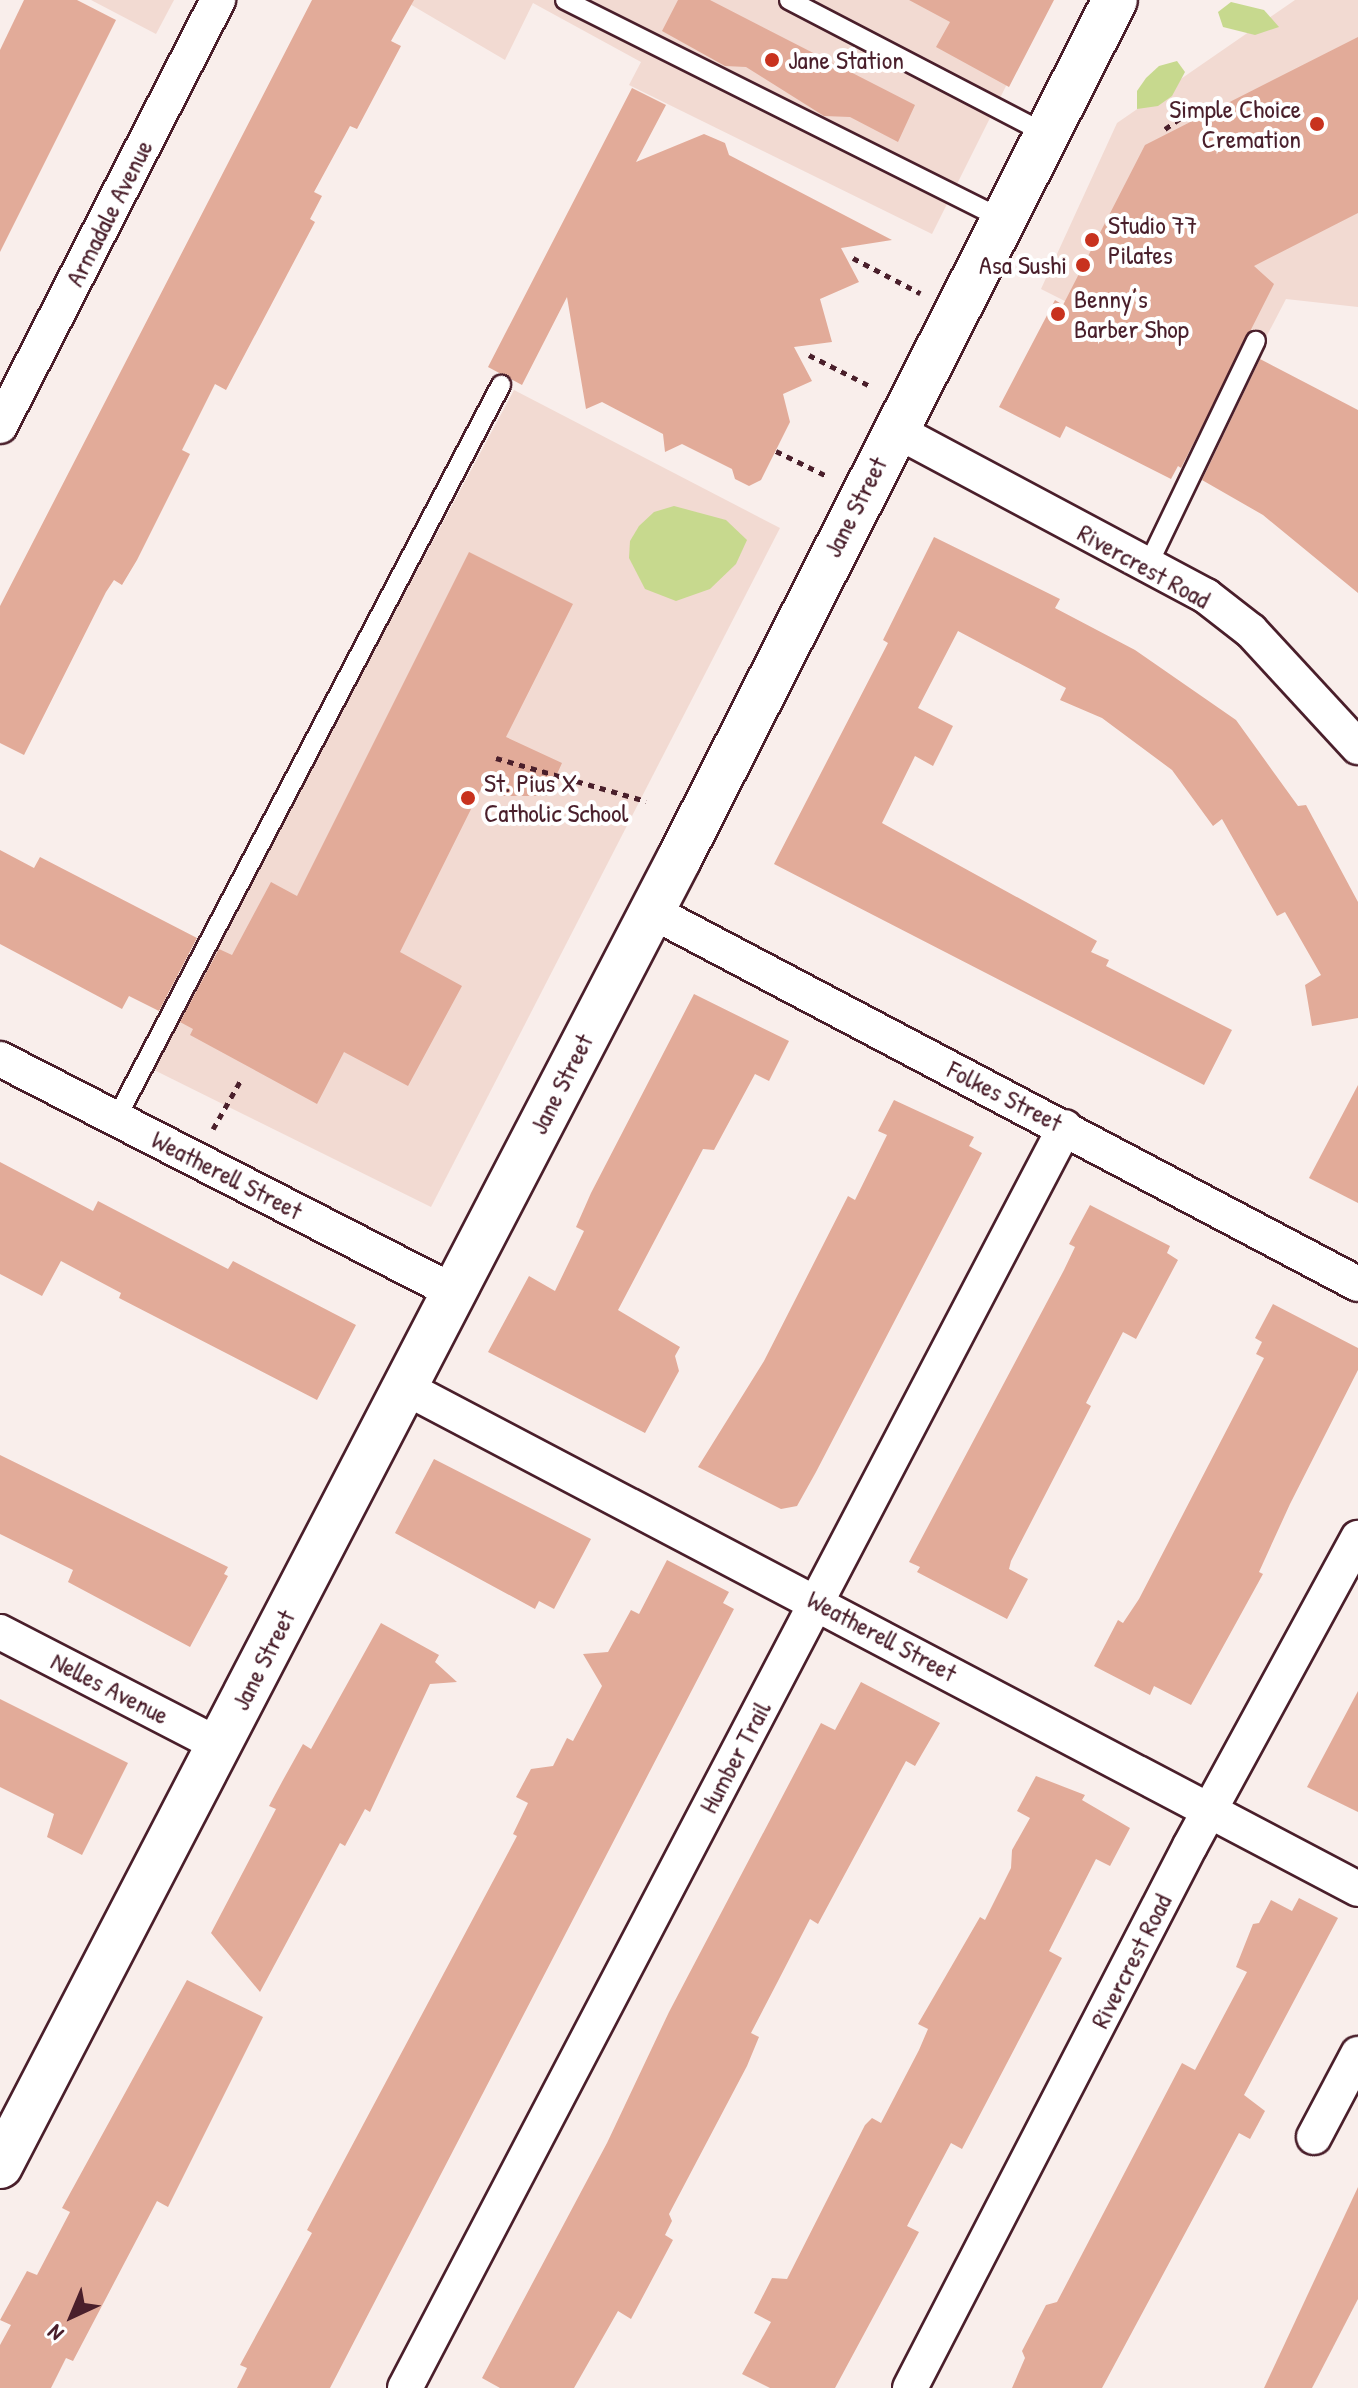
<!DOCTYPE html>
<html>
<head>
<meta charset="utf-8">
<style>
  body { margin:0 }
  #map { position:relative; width:1358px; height:2388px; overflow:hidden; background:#f9eeeb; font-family:"Patrick Hand",sans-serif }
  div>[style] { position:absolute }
  .built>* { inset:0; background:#f2dad2 }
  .green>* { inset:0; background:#c7d98e }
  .building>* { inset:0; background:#e2ab99 }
  .path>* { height:5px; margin-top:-2.5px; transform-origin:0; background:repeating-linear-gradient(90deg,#4a1f2b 0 6px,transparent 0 12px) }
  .roads { filter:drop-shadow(2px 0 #4a1f2b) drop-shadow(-2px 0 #4a1f2b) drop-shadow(0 2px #4a1f2b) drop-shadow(0 -2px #4a1f2b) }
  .lane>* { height:18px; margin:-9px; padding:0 9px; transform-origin:9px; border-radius:9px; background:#fff }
  .street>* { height:34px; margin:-17px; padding:0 17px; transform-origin:17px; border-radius:17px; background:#fff }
  .secondary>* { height:44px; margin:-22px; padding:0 22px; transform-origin:22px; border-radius:22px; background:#fff }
  .dots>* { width:22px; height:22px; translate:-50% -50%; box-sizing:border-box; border:4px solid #fff; border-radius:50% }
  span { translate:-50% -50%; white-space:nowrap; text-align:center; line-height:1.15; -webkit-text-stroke:8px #fff; paint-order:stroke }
  .poi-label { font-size:26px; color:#4a1f2b }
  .left { translate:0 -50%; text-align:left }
  .right { translate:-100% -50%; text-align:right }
  .street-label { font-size:26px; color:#4a1f2b }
  .north { position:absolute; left:32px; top:2276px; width:80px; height:80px; -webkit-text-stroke:6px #fff; paint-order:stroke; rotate:224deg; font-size:22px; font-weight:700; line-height:32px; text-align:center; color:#4a1f2b }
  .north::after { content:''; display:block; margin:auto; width:28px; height:36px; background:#4a1f2b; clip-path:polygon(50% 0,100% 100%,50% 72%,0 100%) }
</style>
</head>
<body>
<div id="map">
  <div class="built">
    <div style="clip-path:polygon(91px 0,174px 0,156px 34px)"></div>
    <div style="clip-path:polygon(403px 0,1049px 0,932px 234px,629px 85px,641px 62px,533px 3px,505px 60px)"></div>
    <div style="clip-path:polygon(1295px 0,1358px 0,1358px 307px,1286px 299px,1239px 389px,1041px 289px,1117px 123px)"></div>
    <div style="clip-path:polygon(514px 390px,780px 528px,431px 1207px,150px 1068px)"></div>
  </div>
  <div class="green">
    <div style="clip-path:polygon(1231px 2px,1264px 10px,1279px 27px,1255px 35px,1223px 27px,1218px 12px)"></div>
    <div style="clip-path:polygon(1177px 61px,1185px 72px,1172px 96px,1158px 106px,1137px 109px,1137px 91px,1146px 78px,1159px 66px)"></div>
    <div style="clip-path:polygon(674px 506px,726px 520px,747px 540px,736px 564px,710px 589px,676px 601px,645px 589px,629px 558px,630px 541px,639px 526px,654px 512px)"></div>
  </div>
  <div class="building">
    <div style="clip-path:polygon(24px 0,77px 0,116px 20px,0 252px,0 50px)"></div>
    <div style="clip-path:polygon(312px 0,414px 0,391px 41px,401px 46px,357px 129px,350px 126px,314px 192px,322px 196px,310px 219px,315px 222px,226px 390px,215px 384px,182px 450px,190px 454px,137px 560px,122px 585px,114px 580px,106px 592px,24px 755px,0 743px,0 606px)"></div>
    <div style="clip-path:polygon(678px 0,710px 0,915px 105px,898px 142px,850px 117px,824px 116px,746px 67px,725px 66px,662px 31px)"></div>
    <div style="clip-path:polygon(909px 0,1054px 0,1009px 87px,936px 47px,950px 22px)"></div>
    <div style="clip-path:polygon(1358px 37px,1358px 213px,1254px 266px,1274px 284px,1181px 468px,1178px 466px,1171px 479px,1066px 426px,1060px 438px,999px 407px,1055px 300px,1063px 305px,1145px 145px)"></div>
    <div style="clip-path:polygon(632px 88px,666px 105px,636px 162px,704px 134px,725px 143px,729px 155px,892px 240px,841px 248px,859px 282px,820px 299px,832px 342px,794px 347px,812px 381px,783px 394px,790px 422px,761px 480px,749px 486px,735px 479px,732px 469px,682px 444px,665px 452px,663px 434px,602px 402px,586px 409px,567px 297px,522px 385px,488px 367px)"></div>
    <div style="clip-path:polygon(1260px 359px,1358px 410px,1358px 593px,1263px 515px,1202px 480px)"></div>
    <div style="clip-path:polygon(934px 537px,1060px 599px,1055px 608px,1135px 650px,1236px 720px,1298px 806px,1306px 805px,1358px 902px,1358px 1018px,1312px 1026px,1305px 985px,1321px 975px,1285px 912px,1277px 916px,1222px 819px,1213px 826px,1172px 770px,1102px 718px,1060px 700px,1066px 688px,958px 631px,918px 708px,953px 726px,933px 766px,915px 756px,882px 823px,1097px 941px,1091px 952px,1109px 960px,1106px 966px,1232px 1030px,1204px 1085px,774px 864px,888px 643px,883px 640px)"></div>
    <div style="clip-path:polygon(469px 552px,573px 604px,506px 737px,562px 763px,547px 796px,503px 796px,481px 789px,400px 952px,462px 986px,408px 1086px,344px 1052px,317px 1104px,190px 1035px,193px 1029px,180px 1022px,219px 949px,232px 955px,271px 882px,297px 896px)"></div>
    <div style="clip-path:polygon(0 850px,34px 868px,40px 857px,197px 938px,159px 1011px,129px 996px,122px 1009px,0 944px)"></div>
    <div style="clip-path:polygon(694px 994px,789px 1041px,769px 1081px,755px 1074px,714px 1150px,703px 1149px,618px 1310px,680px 1347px,675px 1356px,679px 1371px,645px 1433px,488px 1352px,529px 1276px,555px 1291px,584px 1231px,576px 1227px,591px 1193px)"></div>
    <div style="clip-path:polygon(1358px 1085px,1358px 1203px,1309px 1178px)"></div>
    <div style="clip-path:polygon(894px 1100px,974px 1137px,969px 1146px,982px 1153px,816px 1472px,797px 1506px,781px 1509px,698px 1467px,764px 1361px,848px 1196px,855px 1200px,887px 1135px,878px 1131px)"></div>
    <div style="clip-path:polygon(0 1162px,93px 1211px,98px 1201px,228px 1269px,233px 1261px,356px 1325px,317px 1400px,119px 1298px,121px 1293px,61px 1261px,42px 1296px,0 1274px)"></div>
    <div style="clip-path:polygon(1090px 1205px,1170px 1246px,1167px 1253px,1178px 1260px,1136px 1339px,1123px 1332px,1086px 1403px,1091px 1406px,1011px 1561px,1009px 1569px,1028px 1579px,1007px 1619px,917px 1572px,920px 1567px,909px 1562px,1064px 1270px,1075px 1247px,1069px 1244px)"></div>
    <div style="clip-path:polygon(1273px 1304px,1358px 1348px,1358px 1370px,1290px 1504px,1259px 1572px,1263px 1574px,1191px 1705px,1154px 1686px,1150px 1695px,1094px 1666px,1118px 1620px,1123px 1623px,1139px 1599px,1264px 1358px,1256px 1354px,1262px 1342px,1255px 1338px)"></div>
    <div style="clip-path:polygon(0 1455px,228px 1567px,224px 1574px,228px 1576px,190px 1647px,68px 1582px,73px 1570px,0 1534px)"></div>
    <div style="clip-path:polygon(434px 1459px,591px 1539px,554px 1609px,539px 1601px,535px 1609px,395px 1533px)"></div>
    <div style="clip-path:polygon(667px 1560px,729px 1592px,723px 1603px,734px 1609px,330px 2388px,237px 2388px,247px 2368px,240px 2365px,312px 2233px,307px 2230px,517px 1836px,513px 1834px,528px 1803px,516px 1797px,531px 1769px,553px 1766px,567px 1738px,573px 1741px,602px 1686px,583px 1654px,608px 1652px,631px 1610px,639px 1614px)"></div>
    <div style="clip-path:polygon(381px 1623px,439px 1655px,435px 1662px,457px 1682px,430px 1684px,370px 1812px,365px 1809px,345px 1846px,340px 1843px,260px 1992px,211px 1933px,276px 1809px,269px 1806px,283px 1780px,303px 1744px,311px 1749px)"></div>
    <div style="clip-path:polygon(861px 1682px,940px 1723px,915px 1766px,906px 1761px,818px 1924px,810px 1919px,777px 1983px,751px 2033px,759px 2037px,747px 2066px,669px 2214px,672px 2221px,665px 2235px,673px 2240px,631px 2319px,618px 2311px,574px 2388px,500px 2388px,482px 2378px,607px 2143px,669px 2012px,821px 1723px,835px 1730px)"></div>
    <div style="clip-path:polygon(1358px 1691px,1358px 1812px,1307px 1787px)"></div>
    <div style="clip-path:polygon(0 1699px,128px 1763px,82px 1855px,47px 1837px,54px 1814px,0 1787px)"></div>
    <div style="clip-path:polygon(1036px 1776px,1085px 1795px,1082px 1800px,1130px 1828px,1110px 1866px,1096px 1859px,1049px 1951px,1062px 1958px,962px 2149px,951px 2143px,907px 2226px,919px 2232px,835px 2388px,770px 2388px,742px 2374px,771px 2322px,754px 2313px,772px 2278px,787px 2279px,865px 2125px,872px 2118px,881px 2123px,919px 2050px,928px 2029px,918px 2024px,980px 1917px,985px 1920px,1011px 1868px,1012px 1850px,1030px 1818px,1017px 1811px)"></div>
    <div style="clip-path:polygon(1299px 1898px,1338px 1918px,1244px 2095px,1265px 2111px,1250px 2139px,1239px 2133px,1102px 2388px,1012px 2388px,1025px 2358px,1022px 2351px,1046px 2305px,1057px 2302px,1182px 2063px,1195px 2070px,1247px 1972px,1236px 1967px,1253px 1924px,1259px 1923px,1271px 1900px,1292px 1911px)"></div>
    <div style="clip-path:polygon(187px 1980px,263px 2017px,168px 2207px,157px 2201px,73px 2361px,66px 2358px,51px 2388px,0 2388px,0 2345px,11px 2325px,0 2320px,27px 2271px,37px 2275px,70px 2212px,62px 2208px)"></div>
    <div style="clip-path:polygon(1358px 2187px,1358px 2299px,1312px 2388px,1264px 2388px)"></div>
  </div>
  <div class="path">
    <div style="left:1165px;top:129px;width:24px;rotate:-35deg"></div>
    <div style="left:853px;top:258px;width:76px;rotate:27.6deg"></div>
    <div style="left:809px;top:355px;width:71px;rotate:26.9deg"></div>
    <div style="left:776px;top:451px;width:55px;rotate:26.1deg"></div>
    <div style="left:496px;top:758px;width:156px;rotate:16deg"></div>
    <div style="left:213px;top:1129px;width:56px;rotate:-60.3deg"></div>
  </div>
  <div class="roads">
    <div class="lane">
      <div style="left:565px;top:0;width:490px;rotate:26.6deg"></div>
      <div style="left:789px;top:0;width:292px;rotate:27.5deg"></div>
      <div style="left:1147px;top:567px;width:251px;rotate:-64.3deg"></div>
      <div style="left:117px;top:1117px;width:827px;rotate:-62.32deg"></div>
    </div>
    <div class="street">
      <div style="left:0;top:426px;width:479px;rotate:-62.9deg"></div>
      <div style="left:895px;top:430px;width:353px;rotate:28.1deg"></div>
      <div style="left:1206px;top:596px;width:57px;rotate:37.9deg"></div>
      <div style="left:1251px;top:631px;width:158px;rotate:47.3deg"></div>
      <div style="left:651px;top:911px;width:799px;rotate:27.82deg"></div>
      <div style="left:0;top:1059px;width:510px;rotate:27.17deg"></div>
      <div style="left:404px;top:1387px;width:1078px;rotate:27.75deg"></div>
      <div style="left:0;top:1632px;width:246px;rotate:27.3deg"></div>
      <div style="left:1314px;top:2137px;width:94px;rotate:-62.1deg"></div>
      <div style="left:405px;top:2388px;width:1423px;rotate:-62.37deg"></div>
      <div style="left:910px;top:2388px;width:610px;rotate:-62.68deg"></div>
      <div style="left:1190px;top:1846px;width:351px;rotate:-61.4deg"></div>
    </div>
    <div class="secondary">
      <div style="left:0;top:2166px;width:1473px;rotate:-62.55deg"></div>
      <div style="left:679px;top:859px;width:963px;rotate:-63.09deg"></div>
    </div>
  </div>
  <div class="dots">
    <div style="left:772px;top:60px;background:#c8321e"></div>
    <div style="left:1317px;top:124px;background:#c8321e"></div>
    <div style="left:1092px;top:240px;background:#c8321e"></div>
    <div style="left:1083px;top:265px;background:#c8321e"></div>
    <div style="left:1058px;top:314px;background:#c8321e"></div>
    <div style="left:468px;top:798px;background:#c8321e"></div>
  </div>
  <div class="poi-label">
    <span class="left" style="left:788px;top:60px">Jane Station</span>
    <span class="right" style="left:1301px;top:124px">Simple Choice<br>Cremation</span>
    <span class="left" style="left:1108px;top:240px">Studio 77<br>Pilates</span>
    <span class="right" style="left:1067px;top:265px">Asa Sushi</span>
    <span class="left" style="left:1074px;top:314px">Benny’s<br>Barber Shop</span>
    <span class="left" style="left:484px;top:798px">St. Pius X<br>Catholic School</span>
  </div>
  <div class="street-label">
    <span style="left:109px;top:213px;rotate:-63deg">Armadale Avenue</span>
    <span style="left:855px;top:507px;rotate:-63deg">Jane Street</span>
    <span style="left:1144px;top:566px;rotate:29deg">Rivercrest Road</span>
    <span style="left:561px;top:1084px;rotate:-63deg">Jane Street</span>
    <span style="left:1005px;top:1096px;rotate:27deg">Folkes Street</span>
    <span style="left:227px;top:1175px;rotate:27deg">Weatherell Street</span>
    <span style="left:882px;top:1636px;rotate:28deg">Weatherell Street</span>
    <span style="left:263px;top:1660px;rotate:-63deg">Jane Street</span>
    <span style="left:110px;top:1688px;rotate:27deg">Nelles Avenue</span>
    <span style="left:735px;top:1757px;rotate:-62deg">Humber Trail</span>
    <span style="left:1131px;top:1961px;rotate:-63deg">Rivercrest Road</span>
  </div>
  <div class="north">N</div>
</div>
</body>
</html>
